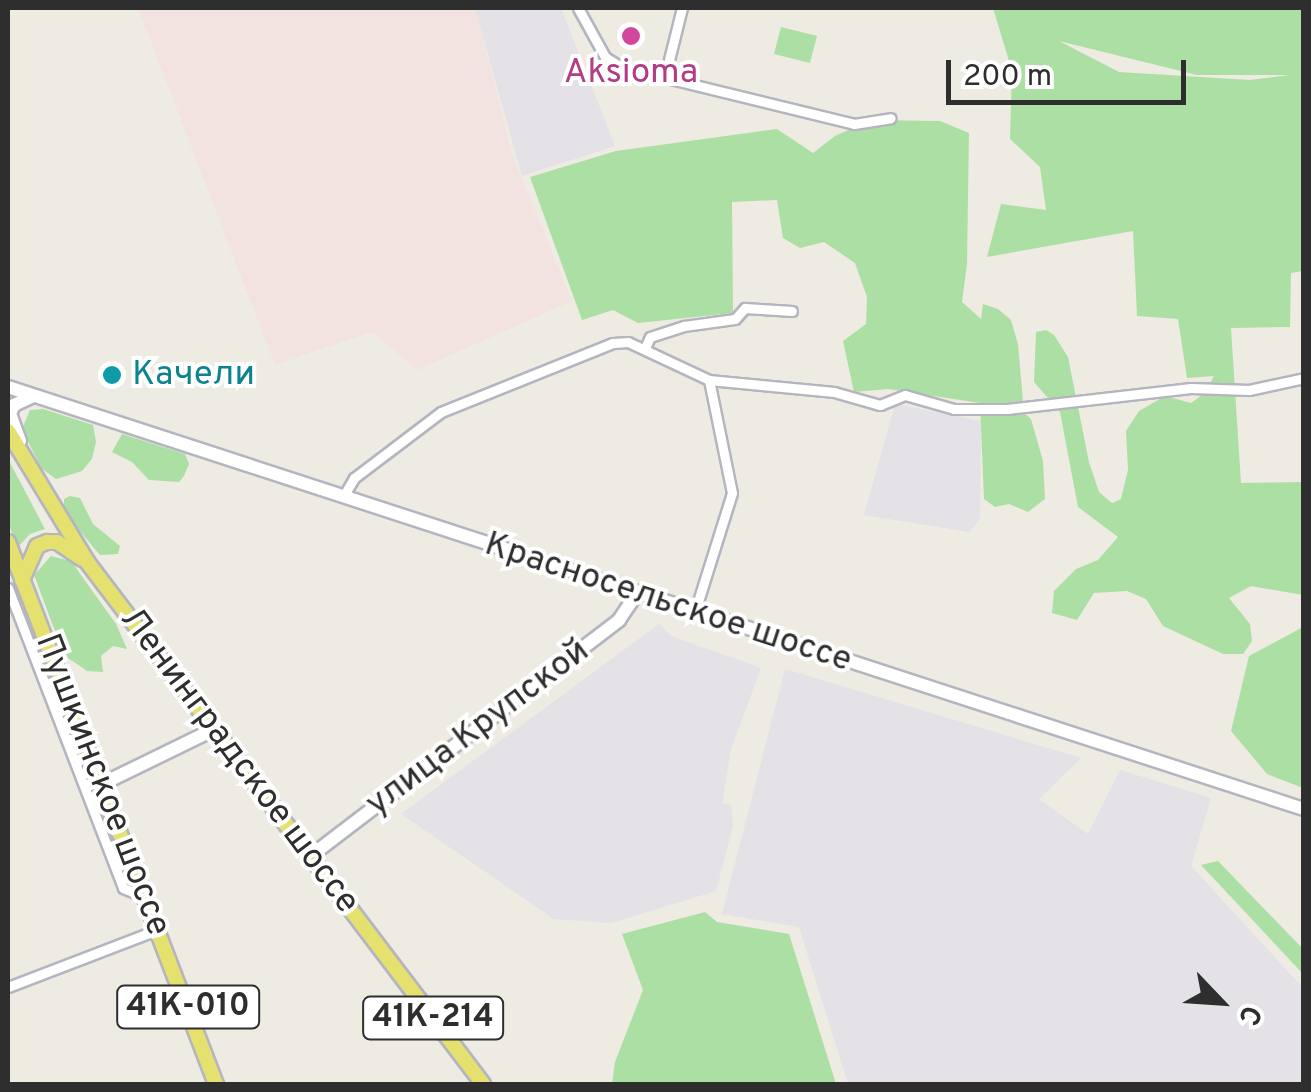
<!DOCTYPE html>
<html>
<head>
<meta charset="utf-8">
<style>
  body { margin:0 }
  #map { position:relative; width:1311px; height:1092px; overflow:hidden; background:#edebe2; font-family:Overpass,sans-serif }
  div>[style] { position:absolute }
  .industrial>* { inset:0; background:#e4e1e7 }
  .medical>* { inset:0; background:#f3e3e0 }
  .green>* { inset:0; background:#acdfa4 }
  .roads { filter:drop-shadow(2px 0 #b5b5c0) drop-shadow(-2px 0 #b5b5c0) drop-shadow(0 2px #b5b5c0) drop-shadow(0 -2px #b5b5c0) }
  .street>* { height:9px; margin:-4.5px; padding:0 4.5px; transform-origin:4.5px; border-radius:4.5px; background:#fff }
  .secondary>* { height:12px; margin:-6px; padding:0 6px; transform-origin:6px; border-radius:6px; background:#fff }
  .primary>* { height:14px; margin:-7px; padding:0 7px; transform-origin:7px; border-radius:7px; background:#e5e16f }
  .dots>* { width:28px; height:28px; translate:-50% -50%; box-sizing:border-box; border:5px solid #fff; border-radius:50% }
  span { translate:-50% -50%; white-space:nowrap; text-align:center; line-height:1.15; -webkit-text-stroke:8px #fff; paint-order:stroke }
  .shield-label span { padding:2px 8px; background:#fff; border:2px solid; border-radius:8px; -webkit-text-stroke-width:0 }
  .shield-label { font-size:32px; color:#2e2e2e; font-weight:700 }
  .hotel-label { font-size:35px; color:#b23c85 }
  .culture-label { font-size:35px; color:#0d838f }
  .left { translate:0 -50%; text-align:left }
  .street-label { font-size:35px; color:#2e2e2e }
  .frame { position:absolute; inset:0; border:10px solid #2e2e2e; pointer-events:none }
  .north { position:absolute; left:1171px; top:952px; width:100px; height:100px; -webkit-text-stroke:8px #fff; paint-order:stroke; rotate:115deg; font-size:28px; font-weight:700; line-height:40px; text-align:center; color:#2e2e2e }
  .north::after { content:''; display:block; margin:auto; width:35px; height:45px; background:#2e2e2e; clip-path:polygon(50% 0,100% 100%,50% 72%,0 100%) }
  .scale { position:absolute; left:946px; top:60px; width:240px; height:45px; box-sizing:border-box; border:5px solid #2e2e2e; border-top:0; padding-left:12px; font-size:30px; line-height:35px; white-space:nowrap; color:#2e2e2e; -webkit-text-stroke:8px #fff; paint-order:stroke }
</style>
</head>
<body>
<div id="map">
  <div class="industrial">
    <div style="clip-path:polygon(475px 8px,561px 8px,615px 146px,522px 176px)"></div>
    <div style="clip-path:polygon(895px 404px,981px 421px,980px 519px,969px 532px,864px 515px)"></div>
    <div style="clip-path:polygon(659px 624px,671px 636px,761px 668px,731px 749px,723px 797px,723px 804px,731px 804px,733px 826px,716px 891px,611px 923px,554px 919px,401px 814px)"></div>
    <div style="clip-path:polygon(785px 669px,1081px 758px,1039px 799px,1088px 834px,1120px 770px,1211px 798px,1191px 866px,1303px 988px,1303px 1084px,848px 1084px,799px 927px,722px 914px)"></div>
  </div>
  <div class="medical">
    <div style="clip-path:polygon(138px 8px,475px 8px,512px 154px,572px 301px,417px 370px,372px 332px,275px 365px)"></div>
  </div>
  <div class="green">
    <div style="clip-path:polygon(evenodd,993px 8px,1303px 8px,1303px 271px,1291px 273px,1290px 327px,1231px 328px,1241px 483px,1303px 482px,1303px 595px,1251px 586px,1229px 598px,1250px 624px,1252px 641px,1243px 654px,1223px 654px,1163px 626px,1146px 599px,1127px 591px,1094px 593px,1077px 620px,1052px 613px,1054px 591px,1076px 569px,1098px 560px,1118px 537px,1078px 507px,1060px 412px,1034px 382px,1036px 332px,1046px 330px,1054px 335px,1068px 357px,1089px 462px,1099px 492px,1112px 503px,1121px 499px,1128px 470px,1126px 431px,1139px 411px,1165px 396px,1191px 403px,1205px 393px,1214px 376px,1187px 378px,1178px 319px,1137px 316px,1133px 231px,987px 257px,1001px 204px,1046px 210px,1040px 167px,1010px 139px,1012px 71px,993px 8px,1059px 41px,1197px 75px,1290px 75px,1250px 80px,1119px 72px,1059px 41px)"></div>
    <div style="clip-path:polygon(781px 27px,817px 36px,810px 63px,774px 54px)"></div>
    <div style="clip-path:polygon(871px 120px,940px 121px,969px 133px,967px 264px,962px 302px,981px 319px,983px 304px,998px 309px,1011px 320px,1018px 344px,1024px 413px,1031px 419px,1043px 461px,1045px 499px,1028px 512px,1009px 504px,995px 507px,984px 499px,980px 403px,888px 389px,854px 392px,843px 341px,866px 324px,867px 297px,855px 263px,824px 242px,800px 248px,783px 238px,777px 200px,732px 202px,733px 313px,638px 323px,613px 310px,582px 320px,530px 177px,616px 151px,777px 129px,813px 153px,835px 136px)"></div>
    <div style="clip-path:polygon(43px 409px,93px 425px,96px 442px,92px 459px,82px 471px,56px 479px,41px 468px,22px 429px,30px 410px)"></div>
    <div style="clip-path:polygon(122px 434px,185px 454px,189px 464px,184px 476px,179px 482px,149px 480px,132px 462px,112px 452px)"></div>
    <div style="clip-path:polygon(8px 459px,45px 529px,30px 534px,18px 547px,8px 523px)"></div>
    <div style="clip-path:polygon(70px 496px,80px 498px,93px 524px,120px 546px,118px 554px,100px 555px,93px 547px,64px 511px,64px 499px)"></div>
    <div style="clip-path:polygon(51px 556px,71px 561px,116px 624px,127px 649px,113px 646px,101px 656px,103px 672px,87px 671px,68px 658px,53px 626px,34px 575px)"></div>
    <div style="clip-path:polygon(1303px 627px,1303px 788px,1267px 774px,1231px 731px,1249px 656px)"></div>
    <div style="clip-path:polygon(1218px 861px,1303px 949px,1303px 974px,1201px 865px)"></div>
    <div style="clip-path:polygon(705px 912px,717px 922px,789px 934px,836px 1084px,612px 1084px,615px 1062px,643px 990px,622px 934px)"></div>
  </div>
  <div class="roads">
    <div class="street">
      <div style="left:578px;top:8px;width:56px;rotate:61.1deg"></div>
      <div style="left:605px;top:57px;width:19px;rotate:32deg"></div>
      <div style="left:621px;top:67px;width:240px;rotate:13.7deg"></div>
      <div style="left:854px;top:124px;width:37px;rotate:-9deg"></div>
      <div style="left:665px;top:76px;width:70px;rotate:-76deg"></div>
      <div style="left:645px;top:348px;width:12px;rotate:-66deg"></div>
      <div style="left:650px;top:337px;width:36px;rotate:-18deg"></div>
      <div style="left:684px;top:326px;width:51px;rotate:-7.8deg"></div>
      <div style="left:735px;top:319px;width:15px;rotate:-48deg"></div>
      <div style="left:745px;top:308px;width:47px;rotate:3.7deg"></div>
      <div style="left:709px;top:380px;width:126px;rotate:5.5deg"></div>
      <div style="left:834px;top:392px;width:48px;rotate:15.8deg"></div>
      <div style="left:880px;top:405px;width:27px;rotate:-22deg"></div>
      <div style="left:905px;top:395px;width:51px;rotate:15.9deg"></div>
      <div style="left:954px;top:409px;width:53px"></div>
      <div style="left:1007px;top:409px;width:185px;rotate:-6.5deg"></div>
      <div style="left:1191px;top:388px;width:58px;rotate:2deg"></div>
      <div style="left:1249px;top:390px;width:56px;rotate:-12.3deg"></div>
      <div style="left:343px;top:497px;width:22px;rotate:-60deg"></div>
      <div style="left:354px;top:478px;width:109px;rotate:-37.2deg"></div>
      <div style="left:441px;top:412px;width:185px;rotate:-21.9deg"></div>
      <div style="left:613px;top:343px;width:15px;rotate:-4deg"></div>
      <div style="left:628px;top:342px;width:89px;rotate:25.1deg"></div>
      <div style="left:709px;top:380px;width:115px;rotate:78.5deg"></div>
      <div style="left:732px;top:493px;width:124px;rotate:107.4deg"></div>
      <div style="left:8px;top:588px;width:321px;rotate:69deg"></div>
      <div style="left:123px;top:888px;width:22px;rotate:22deg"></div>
      <div style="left:8px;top:987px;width:162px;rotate:-21deg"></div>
    </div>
    <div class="secondary">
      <div style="left:8px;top:387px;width:1363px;rotate:18.04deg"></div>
      <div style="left:20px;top:441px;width:30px;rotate:-110deg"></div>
      <div style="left:10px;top:413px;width:9px;rotate:-63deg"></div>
      <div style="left:14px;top:405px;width:21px;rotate:-25deg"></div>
      <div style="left:102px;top:784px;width:126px;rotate:-26deg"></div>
      <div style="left:312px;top:855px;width:387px;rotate:-37.4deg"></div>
      <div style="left:619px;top:620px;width:30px;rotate:-56deg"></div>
    </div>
    <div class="primary">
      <div style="left:8px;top:431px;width:154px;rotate:58.8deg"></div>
      <div style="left:88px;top:563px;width:654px;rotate:52.83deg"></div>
      <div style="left:8px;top:542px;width:581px;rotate:69.01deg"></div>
      <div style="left:22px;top:580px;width:37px;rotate:-66deg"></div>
      <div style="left:37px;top:546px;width:11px;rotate:-22deg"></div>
      <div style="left:47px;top:542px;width:10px"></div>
      <div style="left:57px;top:542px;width:30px;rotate:34deg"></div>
    </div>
  </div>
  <div class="dots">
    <div style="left:631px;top:36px;background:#d1479c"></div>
    <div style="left:112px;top:375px;background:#0f9aa8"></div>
  </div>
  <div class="shield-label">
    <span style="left:188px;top:1007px">41К-010</span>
    <span style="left:433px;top:1018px">41К-214</span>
  </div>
  <div class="hotel-label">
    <span style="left:631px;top:73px">Aksioma</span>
  </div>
  <div class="culture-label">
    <span class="left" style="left:132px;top:375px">Качели</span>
  </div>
  <div class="street-label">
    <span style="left:668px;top:603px;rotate:18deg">Красносельское шоссе</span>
    <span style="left:478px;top:728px;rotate:-37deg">улица Крупской</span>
    <span style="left:239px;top:761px;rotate:53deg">Ленинградское шоссе</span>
    <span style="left:102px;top:785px;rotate:69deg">Пушкинское шоссе</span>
  </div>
  <div class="frame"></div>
  <div class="north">С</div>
  <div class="scale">200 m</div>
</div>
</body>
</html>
